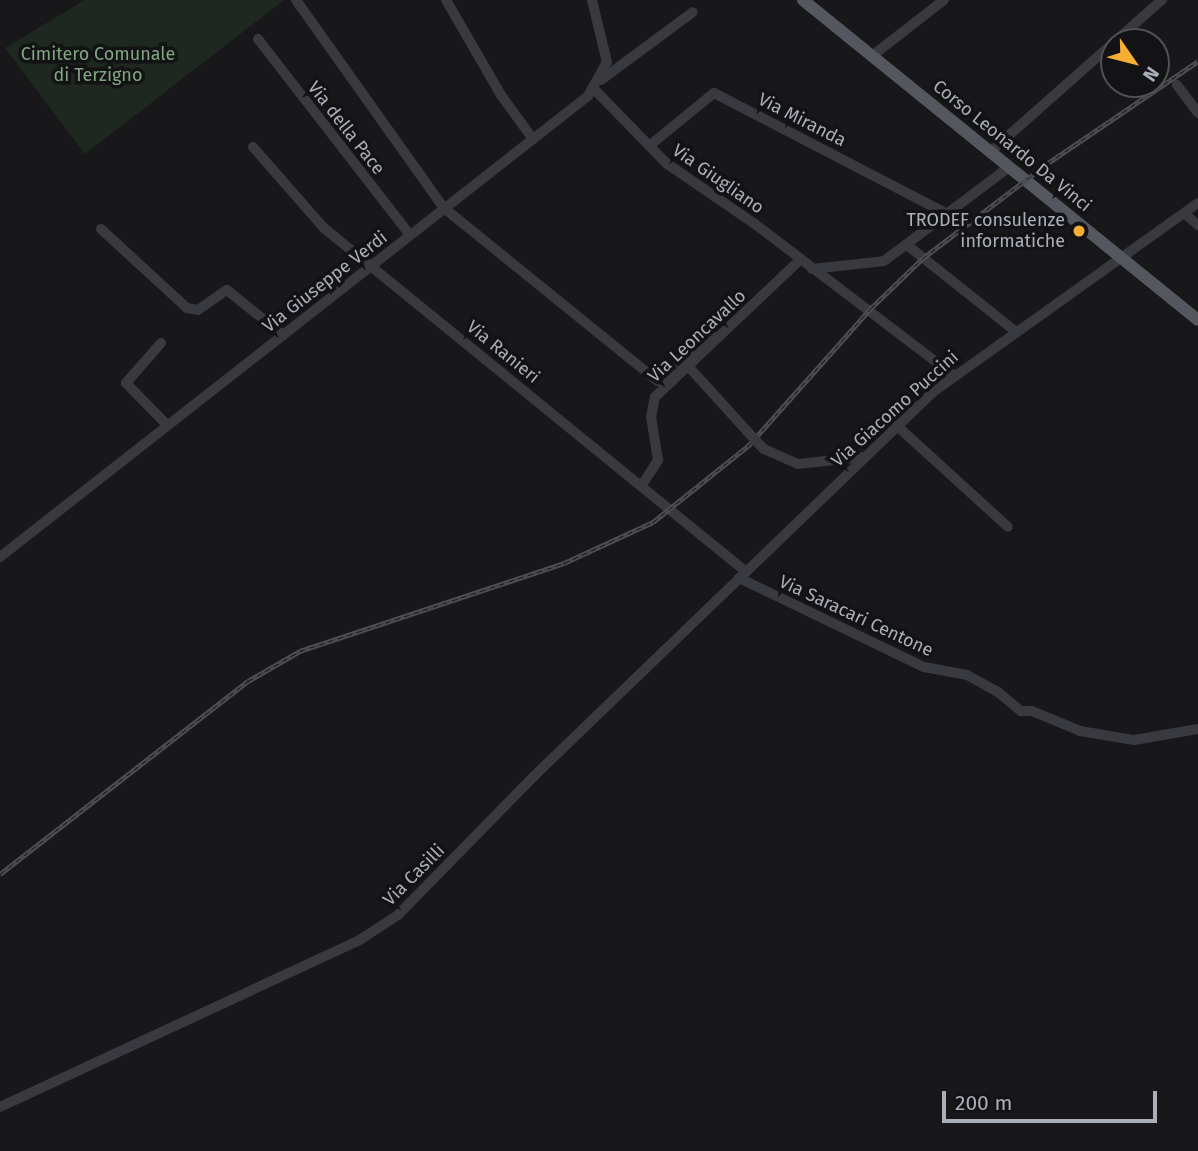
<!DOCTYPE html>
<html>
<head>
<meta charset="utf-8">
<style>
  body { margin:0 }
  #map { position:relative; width:1198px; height:1151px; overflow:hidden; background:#18181a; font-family:"Fira Sans",sans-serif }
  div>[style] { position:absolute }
  .green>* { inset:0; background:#1f2820 }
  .minor>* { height:10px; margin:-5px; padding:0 5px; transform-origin:5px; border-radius:5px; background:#393a3f }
  .major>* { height:12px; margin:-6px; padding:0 6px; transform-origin:6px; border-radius:6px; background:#54575e }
  .rail>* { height:4.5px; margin-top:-2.25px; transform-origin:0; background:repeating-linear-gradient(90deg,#131315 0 5px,#4c4e54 0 10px); box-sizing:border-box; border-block:2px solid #4c4e54 }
  .minor-bridge>* { height:10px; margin:-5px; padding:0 5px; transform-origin:5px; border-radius:5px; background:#393a3f }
  .dots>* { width:19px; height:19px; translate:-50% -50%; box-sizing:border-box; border:4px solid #131315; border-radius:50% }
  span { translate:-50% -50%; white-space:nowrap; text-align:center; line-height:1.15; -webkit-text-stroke:7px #131315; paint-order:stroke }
  .park-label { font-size:18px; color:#80a581 }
  .street-label { font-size:18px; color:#aaafba }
  .poi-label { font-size:18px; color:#aaafba }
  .right { translate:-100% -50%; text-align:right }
  .north { position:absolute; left:1100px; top:28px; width:70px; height:70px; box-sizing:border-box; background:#131315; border:2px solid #4f5157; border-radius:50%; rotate:125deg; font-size:19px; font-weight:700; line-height:28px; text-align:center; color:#aaafba }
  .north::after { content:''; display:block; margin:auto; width:24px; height:32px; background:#f7af33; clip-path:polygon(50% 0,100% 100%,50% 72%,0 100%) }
  .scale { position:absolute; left:942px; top:1091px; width:215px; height:32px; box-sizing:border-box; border:4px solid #aaafba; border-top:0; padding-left:9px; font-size:21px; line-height:24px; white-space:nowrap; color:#aaafba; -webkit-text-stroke:5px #131315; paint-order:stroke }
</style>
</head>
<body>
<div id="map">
  <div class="green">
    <div style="clip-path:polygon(85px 0,284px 0,85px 154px,5px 48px)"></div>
  </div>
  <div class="minor">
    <div style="left:296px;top:0;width:255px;rotate:54.6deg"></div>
    <div style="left:444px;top:208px;width:275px;rotate:39deg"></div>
    <div style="left:658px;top:381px;width:66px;rotate:-40.7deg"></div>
    <div style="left:708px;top:338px;width:11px;rotate:-5deg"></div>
    <div style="left:446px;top:0;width:110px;rotate:59.9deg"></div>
    <div style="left:501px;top:95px;width:54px;rotate:54deg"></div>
    <div style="left:258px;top:39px;width:248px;rotate:52.2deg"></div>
    <div style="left:872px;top:56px;width:91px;rotate:-37.9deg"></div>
    <div style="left:601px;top:80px;width:114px;rotate:-36.5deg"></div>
    <div style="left:1177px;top:85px;width:35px;rotate:53deg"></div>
    <div style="left:594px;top:89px;width:103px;rotate:45.8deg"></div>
    <div style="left:666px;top:163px;width:108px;rotate:34.4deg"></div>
    <div style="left:755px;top:224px;width:249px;rotate:37.3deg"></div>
    <div style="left:649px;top:146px;width:84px;rotate:-39.2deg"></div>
    <div style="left:714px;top:93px;width:265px;rotate:27.4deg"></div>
    <div style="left:253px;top:147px;width:108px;rotate:48.8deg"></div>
    <div style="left:324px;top:228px;width:543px;rotate:39.17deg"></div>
    <div style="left:990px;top:152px;width:230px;rotate:-41.5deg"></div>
    <div style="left:1185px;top:214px;width:17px;rotate:40deg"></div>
    <div style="left:101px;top:229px;width:117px;rotate:42.6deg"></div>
    <div style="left:187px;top:308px;width:11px;rotate:10deg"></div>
    <div style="left:198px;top:310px;width:35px;rotate:-35deg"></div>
    <div style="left:227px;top:290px;width:72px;rotate:38.8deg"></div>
    <div style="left:907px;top:245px;width:138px;rotate:38.5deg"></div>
    <div style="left:812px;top:269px;width:72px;rotate:-6.3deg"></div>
    <div style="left:884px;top:261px;width:156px;rotate:-36.9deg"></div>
    <div style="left:161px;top:343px;width:53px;rotate:131.2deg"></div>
    <div style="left:126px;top:383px;width:57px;rotate:45.7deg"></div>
    <div style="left:688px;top:366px;width:88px;rotate:47.8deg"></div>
    <div style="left:896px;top:425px;width:151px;rotate:42.3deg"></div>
    <div style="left:764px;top:449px;width:37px;rotate:24deg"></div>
    <div style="left:798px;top:464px;width:65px;rotate:-6.1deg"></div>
    <div style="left:642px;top:485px;width:30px;rotate:-57deg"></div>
    <div style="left:658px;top:460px;width:44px;rotate:-99.2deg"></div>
    <div style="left:651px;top:417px;width:20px;rotate:-79deg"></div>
    <div style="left:655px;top:397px;width:198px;rotate:-43.4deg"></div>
    <div style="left:0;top:557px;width:747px;rotate:-38.1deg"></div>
    <div style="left:588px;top:96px;width:39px;rotate:-61deg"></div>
    <div style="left:607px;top:62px;width:64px;rotate:-103.6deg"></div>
    <div style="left:739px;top:578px;width:205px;rotate:25.7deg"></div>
    <div style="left:924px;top:667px;width:44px;rotate:10.5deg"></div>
    <div style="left:967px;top:675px;width:35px;rotate:29deg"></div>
    <div style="left:998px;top:692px;width:30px;rotate:40deg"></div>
    <div style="left:1021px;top:711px;width:11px"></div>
    <div style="left:1032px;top:711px;width:52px;rotate:22.6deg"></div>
    <div style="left:1080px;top:731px;width:55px;rotate:9.5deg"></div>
    <div style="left:1134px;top:740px;width:65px;rotate:-9.8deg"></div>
    <div style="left:0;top:1107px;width:395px;rotate:-24.9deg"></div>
    <div style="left:358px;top:941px;width:48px;rotate:-33deg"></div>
    <div style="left:398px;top:915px;width:194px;rotate:-45.6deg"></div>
    <div style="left:534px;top:776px;width:554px;rotate:-43.9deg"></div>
    <div style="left:933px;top:392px;width:325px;rotate:-35.5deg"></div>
  </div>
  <div class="major">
    <div style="left:803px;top:0;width:508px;rotate:39.01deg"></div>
  </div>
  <div class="rail">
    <div style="left:0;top:874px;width:314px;rotate:-37.9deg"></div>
    <div style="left:248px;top:681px;width:60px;rotate:-30deg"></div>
    <div style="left:300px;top:651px;width:278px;rotate:-18.4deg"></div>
    <div style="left:564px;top:563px;width:98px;rotate:-24.7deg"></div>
    <div style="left:653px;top:522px;width:122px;rotate:-38.7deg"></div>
    <div style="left:748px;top:446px;width:185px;rotate:-48.3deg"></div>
    <div style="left:871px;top:308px;width:72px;rotate:-43.9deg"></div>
    <div style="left:923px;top:258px;width:157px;rotate:-37.2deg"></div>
    <div style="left:1048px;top:163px;width:181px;rotate:-34.2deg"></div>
  </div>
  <div class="minor-bridge">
    <div style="left:747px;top:431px;width:25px;rotate:47deg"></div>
  </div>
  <div class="dots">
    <div style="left:1079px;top:231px;background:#f7af33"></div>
  </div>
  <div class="park-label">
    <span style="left:98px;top:65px">Cimitero Comunale<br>di Terzigno</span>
  </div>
  <div class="street-label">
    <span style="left:802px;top:120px;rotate:27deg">Via Miranda</span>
    <span style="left:346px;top:128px;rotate:52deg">Via della Pace</span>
    <span style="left:1012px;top:146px;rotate:39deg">Corso Leonardo Da Vinci</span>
    <span style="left:718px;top:179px;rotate:35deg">Via Giugliano</span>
    <span style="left:325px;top:282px;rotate:-38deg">Via Giuseppe Verdi</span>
    <span style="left:697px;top:336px;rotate:-43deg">Via Leoncavallo</span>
    <span style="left:503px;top:352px;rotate:39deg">Via Ranieri</span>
    <span style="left:895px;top:409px;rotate:-42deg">Via Giacomo Puccini</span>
    <span style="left:856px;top:616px;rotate:25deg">Via Saracari Centone</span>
    <span style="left:414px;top:875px;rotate:-45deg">Via Casilli</span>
  </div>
  <div class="poi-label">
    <span class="right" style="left:1065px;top:231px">TRODEF consulenze<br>informatiche</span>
  </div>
  <div class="north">N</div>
  <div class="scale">200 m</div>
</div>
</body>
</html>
